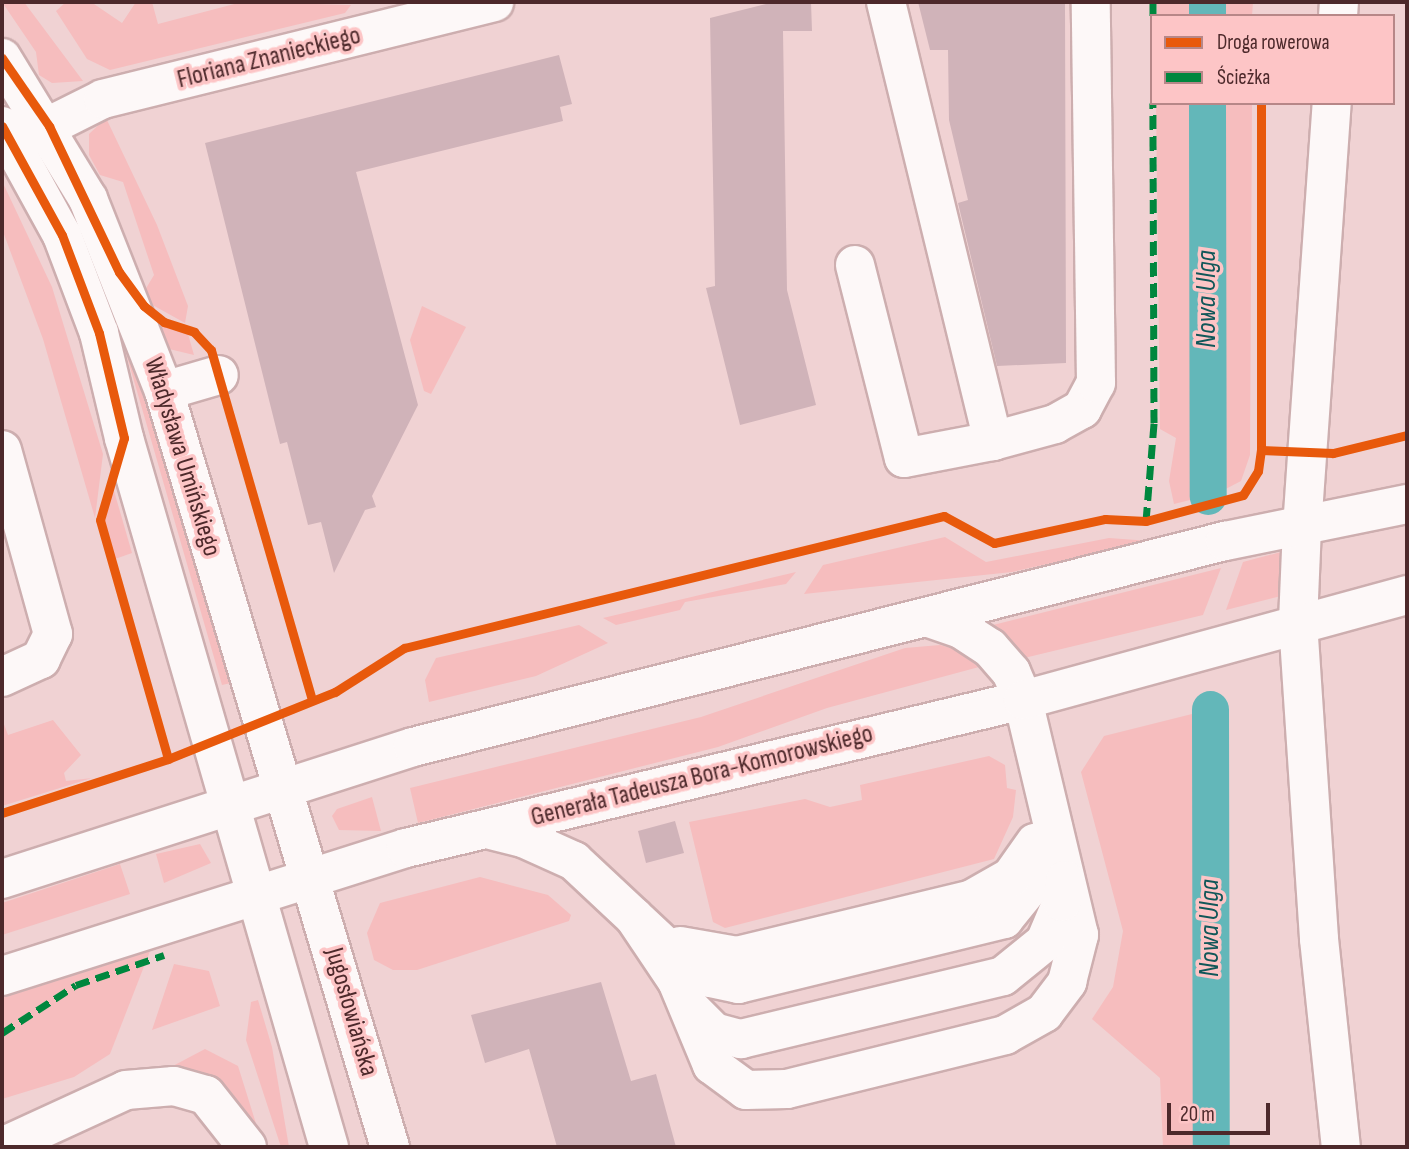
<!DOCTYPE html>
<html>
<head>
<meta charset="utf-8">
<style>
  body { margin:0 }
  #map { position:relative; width:1409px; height:1149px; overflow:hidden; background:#f0d2d3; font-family:"Sofia Sans Condensed",sans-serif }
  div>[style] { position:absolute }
  .green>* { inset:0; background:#f6bdbe }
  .canal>* { height:37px; margin:-18.5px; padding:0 18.5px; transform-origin:18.5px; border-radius:18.5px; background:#63b7b9 }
  .building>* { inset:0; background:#d0b3b9 }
  .roads { filter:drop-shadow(2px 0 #cdaeaf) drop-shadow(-2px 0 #cdaeaf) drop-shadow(0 2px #cdaeaf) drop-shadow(0 -2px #cdaeaf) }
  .minor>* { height:38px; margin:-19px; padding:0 19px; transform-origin:19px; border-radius:19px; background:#fdf8f8 }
  .major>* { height:38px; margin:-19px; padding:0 19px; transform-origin:19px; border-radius:19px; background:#fdf8f8 }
  .quiet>* { height:7px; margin-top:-3.5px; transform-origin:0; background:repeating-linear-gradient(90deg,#00873e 0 14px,transparent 0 21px) }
  .cycleway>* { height:9px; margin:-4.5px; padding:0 4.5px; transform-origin:4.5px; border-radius:4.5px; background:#e8590c }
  span { translate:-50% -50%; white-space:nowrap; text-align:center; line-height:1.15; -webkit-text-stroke:7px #fdc5c6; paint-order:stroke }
  .street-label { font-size:26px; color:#4d292b }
  .water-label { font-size:28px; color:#115759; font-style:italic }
  .frame { position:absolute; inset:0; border:4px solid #4d292b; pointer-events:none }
  .legend { position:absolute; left:1150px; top:14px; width:245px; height:91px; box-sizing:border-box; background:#fdc5c6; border:2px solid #b78788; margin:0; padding:9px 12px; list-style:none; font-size:21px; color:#4d292b }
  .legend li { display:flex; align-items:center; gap:14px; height:35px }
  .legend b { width:35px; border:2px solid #b78788 }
  .scale { position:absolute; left:1167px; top:1103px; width:103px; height:32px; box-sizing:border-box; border:4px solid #4d292b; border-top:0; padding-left:9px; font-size:21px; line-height:24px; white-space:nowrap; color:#4d292b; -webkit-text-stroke:5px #fdc5c6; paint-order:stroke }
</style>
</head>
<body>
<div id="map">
  <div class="green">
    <div style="clip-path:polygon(2px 2px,24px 2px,83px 81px,52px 83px,39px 75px,36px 52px)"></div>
    <div style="clip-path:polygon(66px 2px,91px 2px,122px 23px,136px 2px,152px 2px,158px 24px,242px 2px,351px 5px,345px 13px,110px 70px,87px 59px,56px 11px)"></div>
    <div style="clip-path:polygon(1157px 2px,1195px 2px,1195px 16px,1157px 16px)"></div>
    <div style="clip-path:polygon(1218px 2px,1253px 2px,1252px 16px,1218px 16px)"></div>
    <div style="clip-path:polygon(1156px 103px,1195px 103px,1198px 498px,1174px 504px,1169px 481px,1176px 438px,1160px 429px)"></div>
    <div style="clip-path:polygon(1217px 103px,1252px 103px,1250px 455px,1241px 481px,1218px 493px)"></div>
    <div style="clip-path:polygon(106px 118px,157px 225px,188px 306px,185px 323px,149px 303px,145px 290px,154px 275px,123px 182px,100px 175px,89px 155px,89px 134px)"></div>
    <div style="clip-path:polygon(2px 181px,52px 287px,103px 454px,95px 518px,43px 339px,2px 229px)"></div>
    <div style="clip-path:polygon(80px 222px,110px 275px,231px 683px,222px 685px,119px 329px)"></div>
    <div style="clip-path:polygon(422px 306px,466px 327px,431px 394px,424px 391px,410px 340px)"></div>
    <div style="clip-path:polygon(150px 320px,188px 334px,194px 355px,165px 348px)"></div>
    <div style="clip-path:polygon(112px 484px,132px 553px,115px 559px,105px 522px)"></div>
    <div style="clip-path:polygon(945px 537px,986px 562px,1109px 538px,1150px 541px,1012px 572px,804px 594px,823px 565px)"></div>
    <div style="clip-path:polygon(1281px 552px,1281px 596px,1226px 610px,1243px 562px)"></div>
    <div style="clip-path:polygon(1221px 568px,1203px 615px,1020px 659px,989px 626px)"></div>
    <div style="clip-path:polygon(796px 572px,786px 584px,685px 602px,680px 610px,616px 625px,603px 618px)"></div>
    <div style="clip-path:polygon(579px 625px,608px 643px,536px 676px,429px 702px,425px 680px,436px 658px)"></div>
    <div style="clip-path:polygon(940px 645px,958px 650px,979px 667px,827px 708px,718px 747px,418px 823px,410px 788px,701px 717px,905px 648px)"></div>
    <div style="clip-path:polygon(1200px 712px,1202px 1147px,1163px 1147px,1160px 1078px,1092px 1019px,1113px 987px,1123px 931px,1081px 772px,1104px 736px)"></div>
    <div style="clip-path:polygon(2px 719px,8px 735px,53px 720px,81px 755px,64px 773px,66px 781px,92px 778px,2px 806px)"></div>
    <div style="clip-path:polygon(989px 756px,1005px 765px,1007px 788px,1016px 790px,1013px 817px,994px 859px,725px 928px,713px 922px,689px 822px,805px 799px,830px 807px,862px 800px,860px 785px)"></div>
    <div style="clip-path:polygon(372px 797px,381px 831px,339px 830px,332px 816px,337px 809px)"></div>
    <div style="clip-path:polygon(200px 844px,211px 863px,164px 883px,156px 854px)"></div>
    <div style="clip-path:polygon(120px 864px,130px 894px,2px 935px,2px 903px)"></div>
    <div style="clip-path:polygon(480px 877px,548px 895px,571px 915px,569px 921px,417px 970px,393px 970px,374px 960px,367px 933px,380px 903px)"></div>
    <div style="clip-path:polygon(150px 951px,110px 1054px,74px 1077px,2px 1099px,2px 998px)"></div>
    <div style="clip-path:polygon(174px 964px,209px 971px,220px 1006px,152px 1030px)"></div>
    <div style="clip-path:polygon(258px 1000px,272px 1047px,289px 1147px,281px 1147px,246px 1040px,251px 1002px)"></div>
    <div style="clip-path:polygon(205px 1049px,238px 1066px,258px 1130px,169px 1068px)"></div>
  </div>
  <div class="canal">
    <div style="left:1207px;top:2px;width:14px;rotate:90deg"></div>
    <div style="left:1207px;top:103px;width:393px;rotate:89.9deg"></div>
    <div style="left:1210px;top:709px;width:438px;rotate:89.9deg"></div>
  </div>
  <div class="building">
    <div style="clip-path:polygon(774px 2px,811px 2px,812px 31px,783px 31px,787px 290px,816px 405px,740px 425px,706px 288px,715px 286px,710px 18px)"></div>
    <div style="clip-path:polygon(918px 2px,1065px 2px,1066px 363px,997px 366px,958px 203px,968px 200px,949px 120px,948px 50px,930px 50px)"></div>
    <div style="clip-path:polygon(559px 55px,572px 104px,560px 107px,563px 121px,356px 172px,418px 405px,372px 496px,376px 507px,365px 510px,334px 573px,321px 522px,308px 525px,287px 442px,280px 444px,205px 143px)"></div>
    <div style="clip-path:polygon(675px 821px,684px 853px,646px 863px,638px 831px)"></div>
    <div style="clip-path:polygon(601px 982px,631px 1081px,656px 1074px,676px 1147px,557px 1147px,529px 1049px,485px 1063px,471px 1015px)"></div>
  </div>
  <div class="roads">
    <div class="minor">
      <div style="left:886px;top:2px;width:452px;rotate:76.3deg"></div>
      <div style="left:2px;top:58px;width:165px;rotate:58.6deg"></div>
      <div style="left:88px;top:199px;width:206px;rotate:68.4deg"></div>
      <div style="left:164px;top:391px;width:789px;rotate:73.36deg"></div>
      <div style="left:2px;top:126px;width:124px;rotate:61.2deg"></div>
      <div style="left:62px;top:235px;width:105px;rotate:69.3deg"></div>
      <div style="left:99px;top:333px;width:108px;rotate:76.6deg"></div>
      <div style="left:124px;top:438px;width:738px;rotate:73.87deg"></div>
      <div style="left:49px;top:126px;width:60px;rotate:-26.6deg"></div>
      <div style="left:103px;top:99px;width:403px;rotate:-13.9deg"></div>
      <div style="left:855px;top:265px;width:199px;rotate:75.8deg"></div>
      <div style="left:904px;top:458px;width:91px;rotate:-10.8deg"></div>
      <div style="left:993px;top:441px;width:64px;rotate:-15.3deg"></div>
      <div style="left:1055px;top:424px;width:31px;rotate:-29deg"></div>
      <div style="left:1082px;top:409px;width:30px;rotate:-62deg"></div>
      <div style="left:1096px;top:383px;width:381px;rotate:-90.8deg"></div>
      <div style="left:164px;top:391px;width:57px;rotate:-16.2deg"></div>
      <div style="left:2px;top:450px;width:191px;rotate:74.5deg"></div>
      <div style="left:53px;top:634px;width:28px;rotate:116deg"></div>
      <div style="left:41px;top:659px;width:43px;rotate:155.2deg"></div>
      <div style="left:1298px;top:622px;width:94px;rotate:-87.6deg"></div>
      <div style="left:487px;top:829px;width:37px;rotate:14deg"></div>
      <div style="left:523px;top:838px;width:56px;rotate:24.3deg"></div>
      <div style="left:574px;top:861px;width:151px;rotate:43.1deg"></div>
      <div style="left:684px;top:964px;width:30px;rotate:28deg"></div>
      <div style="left:710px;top:978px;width:29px;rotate:12deg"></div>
      <div style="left:738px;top:984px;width:274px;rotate:-13.7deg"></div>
      <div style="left:1004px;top:919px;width:62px;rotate:-50.9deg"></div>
      <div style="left:1043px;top:871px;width:45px;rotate:-77.2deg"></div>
      <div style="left:2px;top:879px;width:432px;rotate:-17.8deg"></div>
      <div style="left:413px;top:747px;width:838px;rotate:-14.24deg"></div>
      <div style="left:1225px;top:541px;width:186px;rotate:-11.5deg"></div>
      <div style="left:634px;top:917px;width:77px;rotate:56.1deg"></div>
      <div style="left:677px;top:981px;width:91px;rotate:67.4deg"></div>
      <div style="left:712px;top:1065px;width:42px;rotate:36.3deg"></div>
      <div style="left:746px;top:1090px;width:41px;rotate:-1.4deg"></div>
      <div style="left:787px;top:1089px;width:225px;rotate:-13.9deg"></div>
      <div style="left:1005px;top:1035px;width:45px;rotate:-29.4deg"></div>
      <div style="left:1044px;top:1013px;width:39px;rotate:-53deg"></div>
      <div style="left:1067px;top:982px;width:49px;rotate:-75.7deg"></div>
      <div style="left:1079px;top:935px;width:242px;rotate:-103.4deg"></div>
      <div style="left:1023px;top:700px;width:30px;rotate:-113deg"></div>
      <div style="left:1011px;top:672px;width:32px;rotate:-131deg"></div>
      <div style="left:990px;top:648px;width:35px;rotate:-147deg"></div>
      <div style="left:961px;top:629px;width:36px;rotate:-161deg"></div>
      <div style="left:680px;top:946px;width:58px;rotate:10deg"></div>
      <div style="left:737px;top:956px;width:242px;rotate:-13.6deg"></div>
      <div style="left:972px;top:899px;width:45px;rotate:-29.4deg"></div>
      <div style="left:1011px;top:877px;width:42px;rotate:-54.8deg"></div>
      <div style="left:2px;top:976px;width:424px;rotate:-17.6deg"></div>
      <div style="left:406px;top:848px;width:635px;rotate:-13.49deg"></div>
      <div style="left:1023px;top:700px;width:398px;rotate:-15.3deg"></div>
      <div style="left:689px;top:1007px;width:35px;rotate:45deg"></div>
      <div style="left:714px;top:1032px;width:28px;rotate:15deg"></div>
      <div style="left:741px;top:1039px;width:269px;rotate:-13.5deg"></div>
      <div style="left:1003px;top:976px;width:54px;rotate:-39deg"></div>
      <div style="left:1045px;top:942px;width:43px;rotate:-67deg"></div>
      <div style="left:1062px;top:902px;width:22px;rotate:-82deg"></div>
      <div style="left:2px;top:1147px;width:136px;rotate:-24.7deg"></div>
      <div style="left:126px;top:1090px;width:48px;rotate:-4.8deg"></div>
      <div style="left:174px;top:1086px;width:33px;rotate:16deg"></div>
      <div style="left:206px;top:1095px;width:66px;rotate:51.7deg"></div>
    </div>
    <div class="major">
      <div style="left:1338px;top:16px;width:14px;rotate:-86deg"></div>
      <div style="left:1302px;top:528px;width:426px;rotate:-86deg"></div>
      <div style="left:1298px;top:622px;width:318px;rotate:86.2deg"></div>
      <div style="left:1319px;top:939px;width:209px;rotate:84deg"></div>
    </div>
  </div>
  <div class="quiet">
    <div style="left:1153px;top:2px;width:14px;rotate:90deg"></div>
    <div style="left:1146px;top:521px;width:98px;rotate:-85.3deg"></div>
    <div style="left:1154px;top:423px;width:320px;rotate:-90.2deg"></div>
    <div style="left:2px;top:1033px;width:88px;rotate:-33deg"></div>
    <div style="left:76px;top:985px;width:93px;rotate:-18.8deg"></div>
  </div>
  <div class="cycleway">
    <div style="left:2px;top:58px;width:83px;rotate:55.3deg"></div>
    <div style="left:49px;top:126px;width:162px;rotate:64.4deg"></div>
    <div style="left:119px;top:272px;width:42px;rotate:53.7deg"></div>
    <div style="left:144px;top:306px;width:26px;rotate:39deg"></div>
    <div style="left:164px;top:322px;width:32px;rotate:18deg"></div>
    <div style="left:194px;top:332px;width:25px;rotate:47deg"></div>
    <div style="left:211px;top:350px;width:364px;rotate:73.9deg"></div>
    <div style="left:1261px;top:103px;width:347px;rotate:90deg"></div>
    <div style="left:2px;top:126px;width:124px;rotate:61.2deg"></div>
    <div style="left:62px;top:235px;width:105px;rotate:69.3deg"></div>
    <div style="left:99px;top:333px;width:108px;rotate:76.6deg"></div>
    <div style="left:124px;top:438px;width:85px;rotate:106.3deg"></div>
    <div style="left:100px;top:520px;width:248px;rotate:74.1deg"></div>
    <div style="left:2px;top:813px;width:175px;rotate:-18deg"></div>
    <div style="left:168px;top:759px;width:180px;rotate:-21.9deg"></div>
    <div style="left:335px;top:692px;width:82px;rotate:-32.5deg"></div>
    <div style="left:404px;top:648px;width:556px;rotate:-13.74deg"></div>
    <div style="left:944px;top:516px;width:57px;rotate:28.4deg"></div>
    <div style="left:994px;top:543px;width:114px;rotate:-12.2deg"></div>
    <div style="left:1105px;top:519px;width:41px;rotate:2.8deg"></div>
    <div style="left:1146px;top:521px;width:100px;rotate:-15deg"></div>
    <div style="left:1243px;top:495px;width:28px;rotate:-58deg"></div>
    <div style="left:1258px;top:471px;width:21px;rotate:-82deg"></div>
    <div style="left:1261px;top:450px;width:72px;rotate:2.4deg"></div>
    <div style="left:1333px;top:453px;width:76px;rotate:-13.7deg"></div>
  </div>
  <div class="street-label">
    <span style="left:269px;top:58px;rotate:-14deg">Floriana Znanieckiego</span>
    <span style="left:182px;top:457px;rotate:73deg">Władysława Umińskiego</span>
    <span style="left:702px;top:776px;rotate:-14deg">Generała Tadeusza Bora-Komorowskiego</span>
    <span style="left:351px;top:1012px;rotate:74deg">Jugosłowiańska</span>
  </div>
  <div class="water-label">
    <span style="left:1207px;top:299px;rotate:-90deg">Nowa Ulga</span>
    <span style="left:1210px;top:928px;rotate:-90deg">Nowa Ulga</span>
  </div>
  <div class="frame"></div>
  <ul class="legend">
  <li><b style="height:9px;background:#e8590c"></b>Droga rowerowa</li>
  <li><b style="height:9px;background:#00873e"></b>Ścieżka</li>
  </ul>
  <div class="scale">20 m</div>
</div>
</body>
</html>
